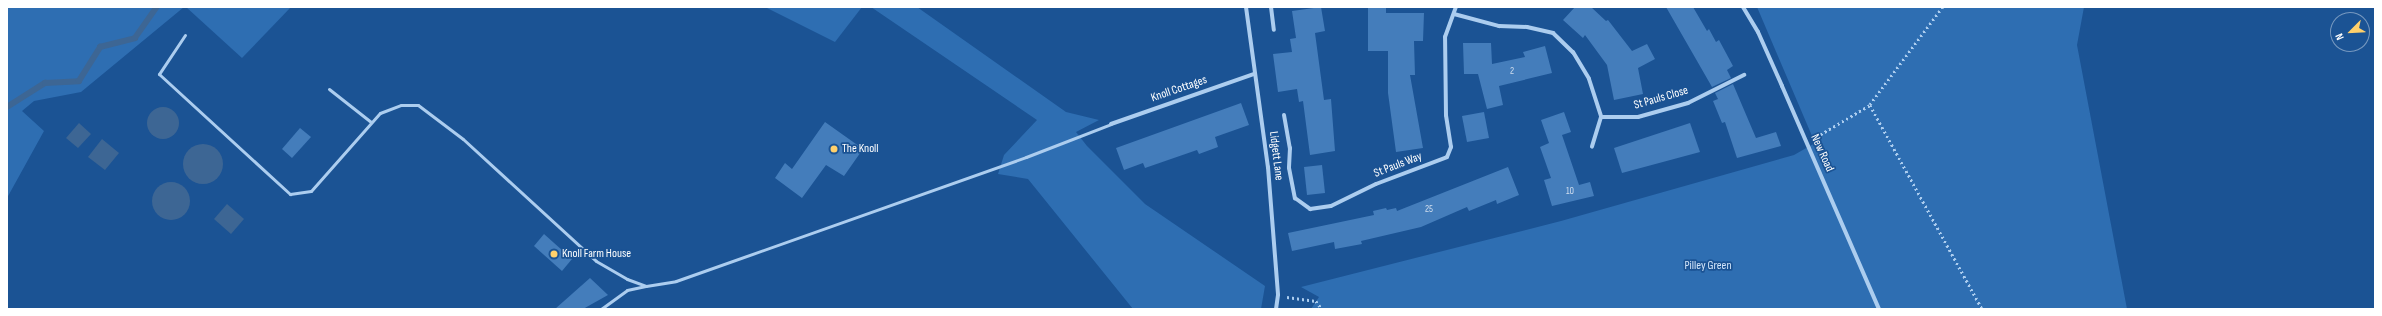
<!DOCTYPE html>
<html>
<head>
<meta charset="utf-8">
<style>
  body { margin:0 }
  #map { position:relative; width:2382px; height:316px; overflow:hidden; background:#1b5394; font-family:"Sofia Sans Condensed",sans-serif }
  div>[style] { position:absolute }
  .green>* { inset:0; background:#2e6eb2 }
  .water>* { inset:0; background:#3d6694 }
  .round { border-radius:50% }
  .stream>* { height:5.5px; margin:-2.75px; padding:0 2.75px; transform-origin:2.75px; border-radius:2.75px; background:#3d6694 }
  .building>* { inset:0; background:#447dbb }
  .path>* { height:2.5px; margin-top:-1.25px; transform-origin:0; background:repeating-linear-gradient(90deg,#accdef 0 2px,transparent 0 5px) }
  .service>* { height:3px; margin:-1.5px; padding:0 1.5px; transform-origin:1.5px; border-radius:1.5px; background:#accdef }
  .minor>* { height:4px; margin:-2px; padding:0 2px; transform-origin:2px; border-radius:2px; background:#accdef }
  .dots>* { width:11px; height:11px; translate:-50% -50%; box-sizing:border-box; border:2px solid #1b5394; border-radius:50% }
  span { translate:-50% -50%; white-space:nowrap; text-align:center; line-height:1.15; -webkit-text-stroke:3.5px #1b5394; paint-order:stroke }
  .number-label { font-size:10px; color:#d0deee }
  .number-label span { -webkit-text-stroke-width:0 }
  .street-label { font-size:12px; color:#fff }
  .poi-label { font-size:12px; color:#fff }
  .left { translate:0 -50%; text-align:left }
  .park-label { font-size:12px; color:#d3e6fb }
  .frame { position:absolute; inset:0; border:8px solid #fff; pointer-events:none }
  .north { position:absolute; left:2330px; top:12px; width:40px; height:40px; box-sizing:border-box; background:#1b5394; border:1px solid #7698bf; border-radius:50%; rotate:246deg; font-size:11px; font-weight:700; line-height:16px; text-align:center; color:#fff }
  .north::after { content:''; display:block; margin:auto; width:14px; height:18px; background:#ffd06b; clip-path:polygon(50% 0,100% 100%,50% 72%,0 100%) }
</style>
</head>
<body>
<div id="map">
  <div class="green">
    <div style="clip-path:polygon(7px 7px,184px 7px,81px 92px,34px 101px,22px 111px,44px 131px,7px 198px)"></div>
    <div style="clip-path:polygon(186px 7px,291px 7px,242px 58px)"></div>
    <div style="clip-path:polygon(765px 7px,862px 7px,835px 42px)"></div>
    <div style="clip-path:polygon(871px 7px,917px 7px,1066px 112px,1099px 120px,1076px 132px,1087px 146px,1145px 204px,1265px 286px,1261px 309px,1133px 309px,1028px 179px,998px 174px,1004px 155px,1037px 120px)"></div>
    <div style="clip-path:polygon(1757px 7px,2084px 7px,2077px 45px,2127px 309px,1311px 309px,1319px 297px,1301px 287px,1561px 221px,1794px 155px,1815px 143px)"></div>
  </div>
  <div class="water">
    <div class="round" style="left:147px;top:107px;width:32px;height:32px"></div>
    <div style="clip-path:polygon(79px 123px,91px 134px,78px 148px,66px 138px)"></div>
    <div style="clip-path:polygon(102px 139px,119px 153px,105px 170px,88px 157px)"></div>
    <div class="round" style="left:183px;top:144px;width:40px;height:40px"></div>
    <div class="round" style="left:152px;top:182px;width:38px;height:38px"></div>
    <div style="clip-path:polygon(227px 204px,244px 219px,231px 234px,214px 219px)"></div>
  </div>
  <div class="stream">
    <div style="left:7px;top:107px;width:45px;rotate:-32.3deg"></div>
    <div style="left:45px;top:83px;width:34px;rotate:-3deg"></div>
    <div style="left:79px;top:81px;width:40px;rotate:-58deg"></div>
    <div style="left:100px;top:47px;width:36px;rotate:-14deg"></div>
    <div style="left:135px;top:38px;width:38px;rotate:-55deg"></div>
  </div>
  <div class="building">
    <div style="clip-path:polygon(1321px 7px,1325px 31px,1315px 33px,1324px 100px,1331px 99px,1335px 151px,1310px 155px,1303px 101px,1299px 102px,1297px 89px,1278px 92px,1273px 54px,1292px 52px,1290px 39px,1296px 38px,1292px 11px)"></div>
    <div style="clip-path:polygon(1368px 7px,1386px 7px,1386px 13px,1424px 13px,1423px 41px,1414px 41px,1415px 75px,1410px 75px,1423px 148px,1396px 152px,1388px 93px,1388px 51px,1368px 51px)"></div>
    <div style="clip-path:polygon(1575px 7px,1591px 7px,1606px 21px,1608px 20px,1632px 51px,1647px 44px,1655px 59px,1638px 68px,1643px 94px,1614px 100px,1607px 65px,1585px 35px,1583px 38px,1563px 20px)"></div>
    <div style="clip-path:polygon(1666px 7px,1693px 7px,1707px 31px,1709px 29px,1716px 42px,1719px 40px,1733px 66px,1727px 70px,1731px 78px,1712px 87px)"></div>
    <div style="clip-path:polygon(1463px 43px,1491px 43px,1492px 64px,1525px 57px,1523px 52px,1545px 46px,1552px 73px,1499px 86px,1503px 105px,1487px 109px,1478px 74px,1464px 74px)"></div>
    <div style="clip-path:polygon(1733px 84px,1756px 138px,1776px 132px,1781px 146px,1737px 158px,1725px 122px,1722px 123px,1713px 101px,1718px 99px,1715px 93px)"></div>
    <div style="clip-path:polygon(1241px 103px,1249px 125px,1215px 137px,1218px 147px,1199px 154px,1197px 150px,1145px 168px,1143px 163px,1124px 170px,1116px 148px)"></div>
    <div style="clip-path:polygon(1484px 112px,1489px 138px,1467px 142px,1462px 116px)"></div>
    <div style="clip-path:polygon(1564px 112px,1571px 132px,1562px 135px,1579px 185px,1590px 182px,1594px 196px,1552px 206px,1544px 180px,1551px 178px,1540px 147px,1549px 143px,1541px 120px)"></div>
    <div style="clip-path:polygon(825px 122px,863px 149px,844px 176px,826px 165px,802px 198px,775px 178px,785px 163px,792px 169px)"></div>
    <div style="clip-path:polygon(1690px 123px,1700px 152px,1622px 173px,1614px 148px)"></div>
    <div style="clip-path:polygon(300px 128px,311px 137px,292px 158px,282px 149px)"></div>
    <div style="clip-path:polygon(1322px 165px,1325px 193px,1307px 195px,1304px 167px)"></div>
    <div style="clip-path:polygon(1508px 167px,1519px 195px,1497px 204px,1496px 200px,1469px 211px,1467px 207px,1421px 227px,1361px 241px,1362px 244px,1335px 249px,1334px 242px,1292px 251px,1288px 233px,1374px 215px,1373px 211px,1386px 208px,1387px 210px,1396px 208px,1397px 211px)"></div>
    <div style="clip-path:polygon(544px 234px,572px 259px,562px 271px,534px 246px)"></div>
    <div style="clip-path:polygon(590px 278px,608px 295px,583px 309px,555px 309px)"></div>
  </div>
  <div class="path">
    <div style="left:1943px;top:7px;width:122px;rotate:126.7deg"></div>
    <div style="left:1870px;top:105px;width:233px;rotate:61.2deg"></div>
    <div style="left:1816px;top:137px;width:63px;rotate:-30.7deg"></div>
    <div style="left:1287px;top:297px;width:29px;rotate:8deg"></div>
    <div style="left:1316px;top:301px;width:10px;rotate:53deg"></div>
  </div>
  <div class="service">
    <div style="left:185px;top:35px;width:47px;rotate:123.7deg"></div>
    <div style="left:159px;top:74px;width:178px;rotate:42.5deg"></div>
    <div style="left:290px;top:194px;width:21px;rotate:-8deg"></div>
    <div style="left:311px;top:191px;width:104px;rotate:-48.5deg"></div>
    <div style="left:380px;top:113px;width:22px;rotate:-21deg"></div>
    <div style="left:401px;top:105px;width:17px"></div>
    <div style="left:418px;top:105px;width:56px;rotate:37.1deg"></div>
    <div style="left:463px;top:139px;width:180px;rotate:42.5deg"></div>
    <div style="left:596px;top:261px;width:36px;rotate:30deg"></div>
    <div style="left:627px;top:279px;width:20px;rotate:20deg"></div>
    <div style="left:646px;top:286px;width:30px;rotate:-9deg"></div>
    <div style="left:676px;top:281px;width:371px;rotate:-19.5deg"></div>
    <div style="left:1026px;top:157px;width:91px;rotate:-21.2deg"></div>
    <div style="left:329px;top:89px;width:53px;rotate:38.2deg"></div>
    <div style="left:601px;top:309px;width:32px;rotate:-36deg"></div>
    <div style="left:627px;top:290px;width:19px;rotate:-12deg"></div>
  </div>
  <div class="minor">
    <div style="left:1246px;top:7px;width:162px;rotate:82.2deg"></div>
    <div style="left:1268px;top:167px;width:128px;rotate:85.5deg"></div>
    <div style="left:1278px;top:295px;width:14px;rotate:98deg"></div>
    <div style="left:1271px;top:7px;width:23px;rotate:83deg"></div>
    <div style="left:1743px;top:7px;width:29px;rotate:59deg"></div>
    <div style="left:1758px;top:32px;width:59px;rotate:66deg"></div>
    <div style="left:1782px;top:86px;width:243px;rotate:66.5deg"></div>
    <div style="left:1454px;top:14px;width:47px;rotate:14.9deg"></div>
    <div style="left:1499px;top:26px;width:28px;rotate:2deg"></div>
    <div style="left:1527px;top:27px;width:27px;rotate:13deg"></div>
    <div style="left:1553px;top:33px;width:28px;rotate:44deg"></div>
    <div style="left:1573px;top:52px;width:31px;rotate:59deg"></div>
    <div style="left:1589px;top:79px;width:40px;rotate:72deg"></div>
    <div style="left:1601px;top:117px;width:31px;rotate:107deg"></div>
    <div style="left:1284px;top:115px;width:34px;rotate:80deg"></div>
    <div style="left:1290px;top:148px;width:20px;rotate:93deg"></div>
    <div style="left:1289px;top:168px;width:31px;rotate:79deg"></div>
    <div style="left:1295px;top:198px;width:19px;rotate:36deg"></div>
    <div style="left:1310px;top:209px;width:21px;rotate:-8deg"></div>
    <div style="left:1331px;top:206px;width:50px;rotate:-26.1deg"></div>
    <div style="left:1376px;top:184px;width:76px;rotate:-20.8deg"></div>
    <div style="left:1447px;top:157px;width:11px;rotate:-68deg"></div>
    <div style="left:1451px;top:147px;width:32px;rotate:-99deg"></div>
    <div style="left:1446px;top:115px;width:78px;rotate:-90.7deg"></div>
    <div style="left:1445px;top:37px;width:32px;rotate:-70deg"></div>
    <div style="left:1601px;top:117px;width:37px"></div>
    <div style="left:1638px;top:117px;width:52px;rotate:-15.6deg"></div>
    <div style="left:1688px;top:103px;width:63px;rotate:-26.6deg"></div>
    <div style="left:1111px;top:124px;width:151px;rotate:-19.3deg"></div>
  </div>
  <div class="dots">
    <div style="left:834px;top:149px;background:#ffd06b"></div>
    <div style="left:554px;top:254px;background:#ffd06b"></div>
  </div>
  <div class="number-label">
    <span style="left:1512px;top:72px">2</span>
    <span style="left:1570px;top:192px">10</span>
    <span style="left:1429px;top:210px">25</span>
  </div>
  <div class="street-label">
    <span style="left:1179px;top:89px;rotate:-19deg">Knoll Cottages</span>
    <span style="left:1661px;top:98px;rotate:-16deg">St Pauls Close</span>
    <span style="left:1822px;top:153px;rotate:66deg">New Road</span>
    <span style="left:1276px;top:156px;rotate:83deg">Lidgett Lane</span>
    <span style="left:1398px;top:165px;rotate:-21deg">St Pauls Way</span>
  </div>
  <div class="poi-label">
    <span class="left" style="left:842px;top:149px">The Knoll</span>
    <span class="left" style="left:562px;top:254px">Knoll Farm House</span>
  </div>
  <div class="park-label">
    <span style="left:1708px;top:266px">Pilley Green</span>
  </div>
  <div class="frame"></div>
  <div class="north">N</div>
</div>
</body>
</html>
